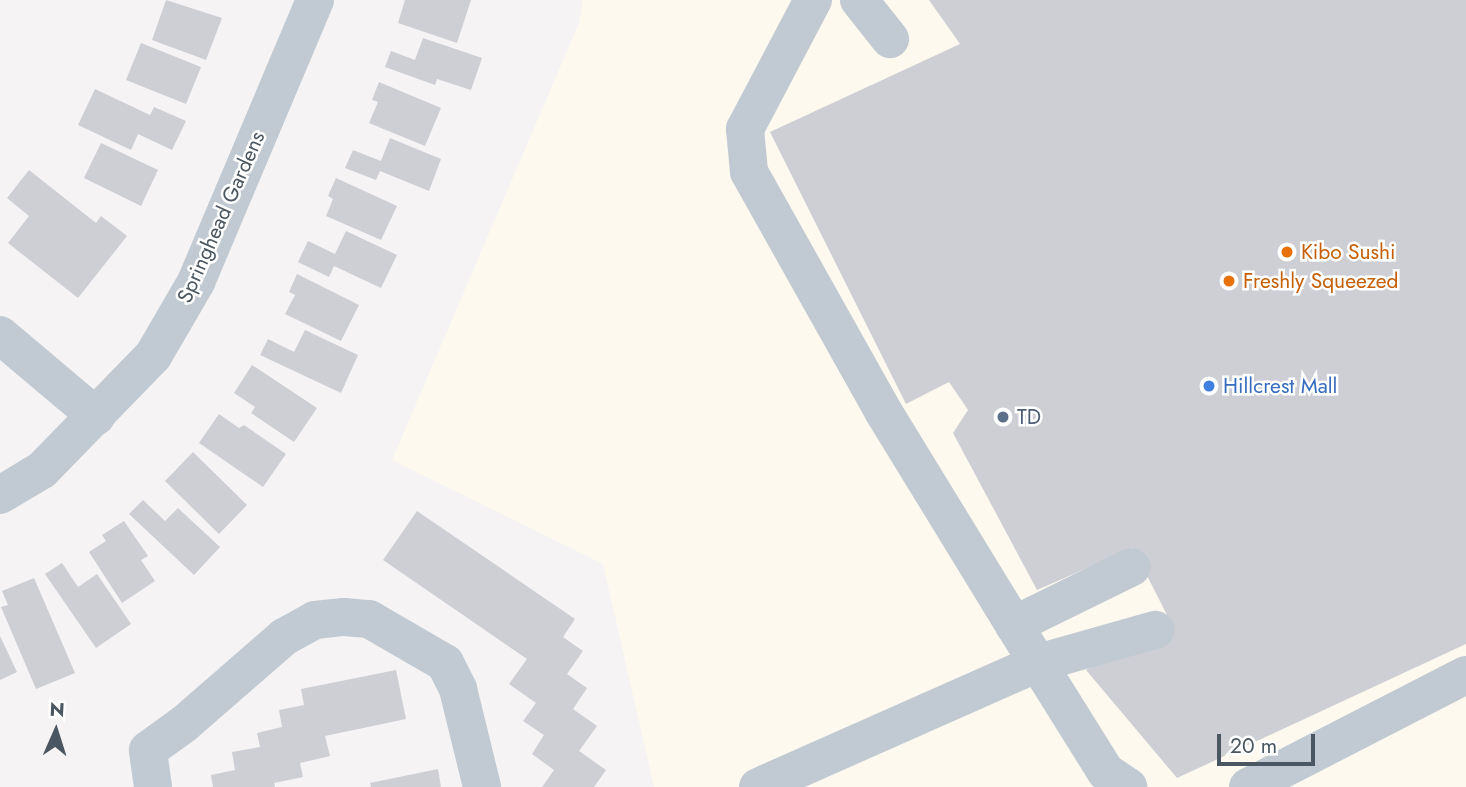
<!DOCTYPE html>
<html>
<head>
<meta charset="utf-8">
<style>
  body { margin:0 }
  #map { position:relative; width:1466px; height:787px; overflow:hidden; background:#f5f3f3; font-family:Jost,sans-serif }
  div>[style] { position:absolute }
  .commercial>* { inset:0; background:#fdf9ef }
  .building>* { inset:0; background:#cdcfd5 }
  .minor>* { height:38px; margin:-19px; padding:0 19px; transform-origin:19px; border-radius:19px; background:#c1cad2 }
  .dots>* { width:19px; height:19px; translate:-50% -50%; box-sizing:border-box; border:4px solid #fff; border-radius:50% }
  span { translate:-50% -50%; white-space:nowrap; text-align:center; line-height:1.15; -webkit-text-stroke:5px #fff; paint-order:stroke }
  .street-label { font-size:21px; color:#4a5661 }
  .food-label { font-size:21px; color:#c56008 }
  .left { translate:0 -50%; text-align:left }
  .shop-label { font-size:21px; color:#366cbe }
  .service-label { font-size:21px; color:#4e5e75 }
  .north { position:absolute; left:21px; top:696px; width:70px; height:70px; -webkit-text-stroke:5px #fff; paint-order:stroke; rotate:3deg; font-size:19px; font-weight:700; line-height:28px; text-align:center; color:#4a5661 }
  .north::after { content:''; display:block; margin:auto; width:24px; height:32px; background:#4a5661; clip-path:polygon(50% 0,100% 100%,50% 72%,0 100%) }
  .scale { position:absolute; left:1217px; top:734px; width:98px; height:32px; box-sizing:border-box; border:4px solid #4a5661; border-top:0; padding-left:9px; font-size:21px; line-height:24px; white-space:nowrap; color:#4a5661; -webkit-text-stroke:5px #fff; paint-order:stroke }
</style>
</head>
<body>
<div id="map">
  <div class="commercial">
    <div style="clip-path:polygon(583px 0,1466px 0,1466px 787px,654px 787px,603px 564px,392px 460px,579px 23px)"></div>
  </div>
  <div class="building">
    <div style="clip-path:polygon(166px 0,222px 18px,206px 60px,152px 40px)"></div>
    <div style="clip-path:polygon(405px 0,471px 0,457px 43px,398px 23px)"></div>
    <div style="clip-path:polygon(929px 0,1466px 0,1466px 644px,1177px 778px,1086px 670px,1170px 621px,1133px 548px,1037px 590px,953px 433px,968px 410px,949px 382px,906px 404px,770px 132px,960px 44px)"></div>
    <div style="clip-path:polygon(423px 38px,482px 58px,471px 90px,437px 79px,435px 85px,385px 67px,391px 51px,415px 60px)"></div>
    <div style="clip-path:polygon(141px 43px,201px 67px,186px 104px,126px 80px)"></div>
    <div style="clip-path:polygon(379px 82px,441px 108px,425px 146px,369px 123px,378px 102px,372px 100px)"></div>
    <div style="clip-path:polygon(95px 89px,150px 115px,154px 107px,186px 121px,172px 150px,138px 134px,131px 150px,78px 125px)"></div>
    <div style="clip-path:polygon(390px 138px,441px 159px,429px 191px,380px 171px,376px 180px,345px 168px,353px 150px,381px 161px)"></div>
    <div style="clip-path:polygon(101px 143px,158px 170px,141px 206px,84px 178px)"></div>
    <div style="clip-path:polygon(29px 170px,96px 223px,101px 216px,127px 236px,78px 298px,8px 243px,29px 216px,7px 198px)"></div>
    <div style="clip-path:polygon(336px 178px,397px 206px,381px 240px,326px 216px,333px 199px,328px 196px)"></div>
    <div style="clip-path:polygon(346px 231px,397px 255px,381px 288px,334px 266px,329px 277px,298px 262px,308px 241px,335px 254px)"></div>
    <div style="clip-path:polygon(297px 274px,359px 305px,341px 341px,285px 314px,295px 295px,289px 292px)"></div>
    <div style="clip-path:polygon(305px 330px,358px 355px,341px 393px,260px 355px,268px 339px,294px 352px)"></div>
    <div style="clip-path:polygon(252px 365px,317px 408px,294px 442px,251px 413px,255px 407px,234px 393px)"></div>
    <div style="clip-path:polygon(219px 414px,239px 428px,244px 425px,286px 454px,263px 487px,199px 443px)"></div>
    <div style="clip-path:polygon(193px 452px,247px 505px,219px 534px,165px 481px)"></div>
    <div style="clip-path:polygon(143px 500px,165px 521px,178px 508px,220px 547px,194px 575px,129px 514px)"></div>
    <div style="clip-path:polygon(417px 511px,575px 619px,563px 637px,583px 651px,567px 674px,587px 688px,573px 709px,597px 726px,579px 751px,606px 770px,594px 787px,542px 787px,554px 770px,532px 754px,544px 735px,523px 721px,536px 703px,509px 684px,527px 659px,383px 560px)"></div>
    <div style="clip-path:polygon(124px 521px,148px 556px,141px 560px,155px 581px,122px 603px,89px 552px,106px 541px,102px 535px)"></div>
    <div style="clip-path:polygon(62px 563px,78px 587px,97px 574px,131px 624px,96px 648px,45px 574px)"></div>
    <div style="clip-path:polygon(34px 578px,75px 673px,36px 689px,1px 607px,8px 605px,2px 591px)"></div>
    <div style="clip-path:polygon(0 636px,17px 672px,0 680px)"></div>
    <div style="clip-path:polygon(396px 670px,406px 719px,325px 736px,330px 756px,300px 763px,303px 777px,274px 783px,275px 787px,213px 787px,211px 775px,235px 770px,232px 752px,260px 747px,257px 733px,282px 727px,279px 710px,304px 705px,301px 689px)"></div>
    <div style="clip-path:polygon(438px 769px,441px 787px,371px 787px,370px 783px)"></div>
  </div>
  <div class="minor">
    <div style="left:813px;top:0;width:146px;rotate:117.8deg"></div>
    <div style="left:745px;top:129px;width:43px;rotate:84.7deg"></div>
    <div style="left:749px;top:172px;width:274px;rotate:60.7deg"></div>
    <div style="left:883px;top:411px;width:251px;rotate:58.5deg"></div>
    <div style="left:1014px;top:625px;width:173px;rotate:58deg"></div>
    <div style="left:1106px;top:772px;width:27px;rotate:34deg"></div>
    <div style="left:859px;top:0;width:50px;rotate:51.5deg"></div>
    <div style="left:0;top:335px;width:126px;rotate:40.2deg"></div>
    <div style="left:0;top:495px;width:49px;rotate:-30.8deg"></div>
    <div style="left:42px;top:470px;width:159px;rotate:-45.8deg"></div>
    <div style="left:153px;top:356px;width:86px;rotate:-59.8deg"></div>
    <div style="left:196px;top:282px;width:306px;rotate:-67.1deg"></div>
    <div style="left:1014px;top:625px;width:131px;rotate:-26.2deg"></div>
    <div style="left:153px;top:787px;width:37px;rotate:-98deg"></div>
    <div style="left:148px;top:750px;width:44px;rotate:-35.8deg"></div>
    <div style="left:184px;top:724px;width:133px;rotate:-41deg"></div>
    <div style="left:284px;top:637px;width:35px;rotate:-29deg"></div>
    <div style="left:315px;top:620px;width:29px;rotate:-6deg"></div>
    <div style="left:344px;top:617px;width:25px;rotate:5deg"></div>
    <div style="left:369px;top:619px;width:88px;rotate:30.1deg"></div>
    <div style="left:445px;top:663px;width:29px;rotate:63deg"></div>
    <div style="left:458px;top:689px;width:101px;rotate:76.2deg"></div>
    <div style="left:758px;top:787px;width:306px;rotate:-23.9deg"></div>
    <div style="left:1038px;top:663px;width:122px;rotate:-15.8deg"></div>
    <div style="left:1248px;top:787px;width:245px;rotate:-27.2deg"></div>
  </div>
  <div class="dots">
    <div style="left:1287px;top:252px;background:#e8710a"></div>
    <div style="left:1229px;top:281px;background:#e8710a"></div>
    <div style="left:1209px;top:386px;background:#3f7fe0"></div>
    <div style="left:1003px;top:417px;background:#5c6f8a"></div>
  </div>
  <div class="street-label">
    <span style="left:221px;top:217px;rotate:-66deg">Springhead Gardens</span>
  </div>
  <div class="food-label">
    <span class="left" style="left:1301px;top:252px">Kibo Sushi</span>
    <span class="left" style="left:1243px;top:281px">Freshly Squeezed</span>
  </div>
  <div class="shop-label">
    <span class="left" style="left:1223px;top:386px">Hillcrest Mall</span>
  </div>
  <div class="service-label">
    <span class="left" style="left:1017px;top:417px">TD</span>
  </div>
  <div class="north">N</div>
  <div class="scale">20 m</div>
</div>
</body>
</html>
